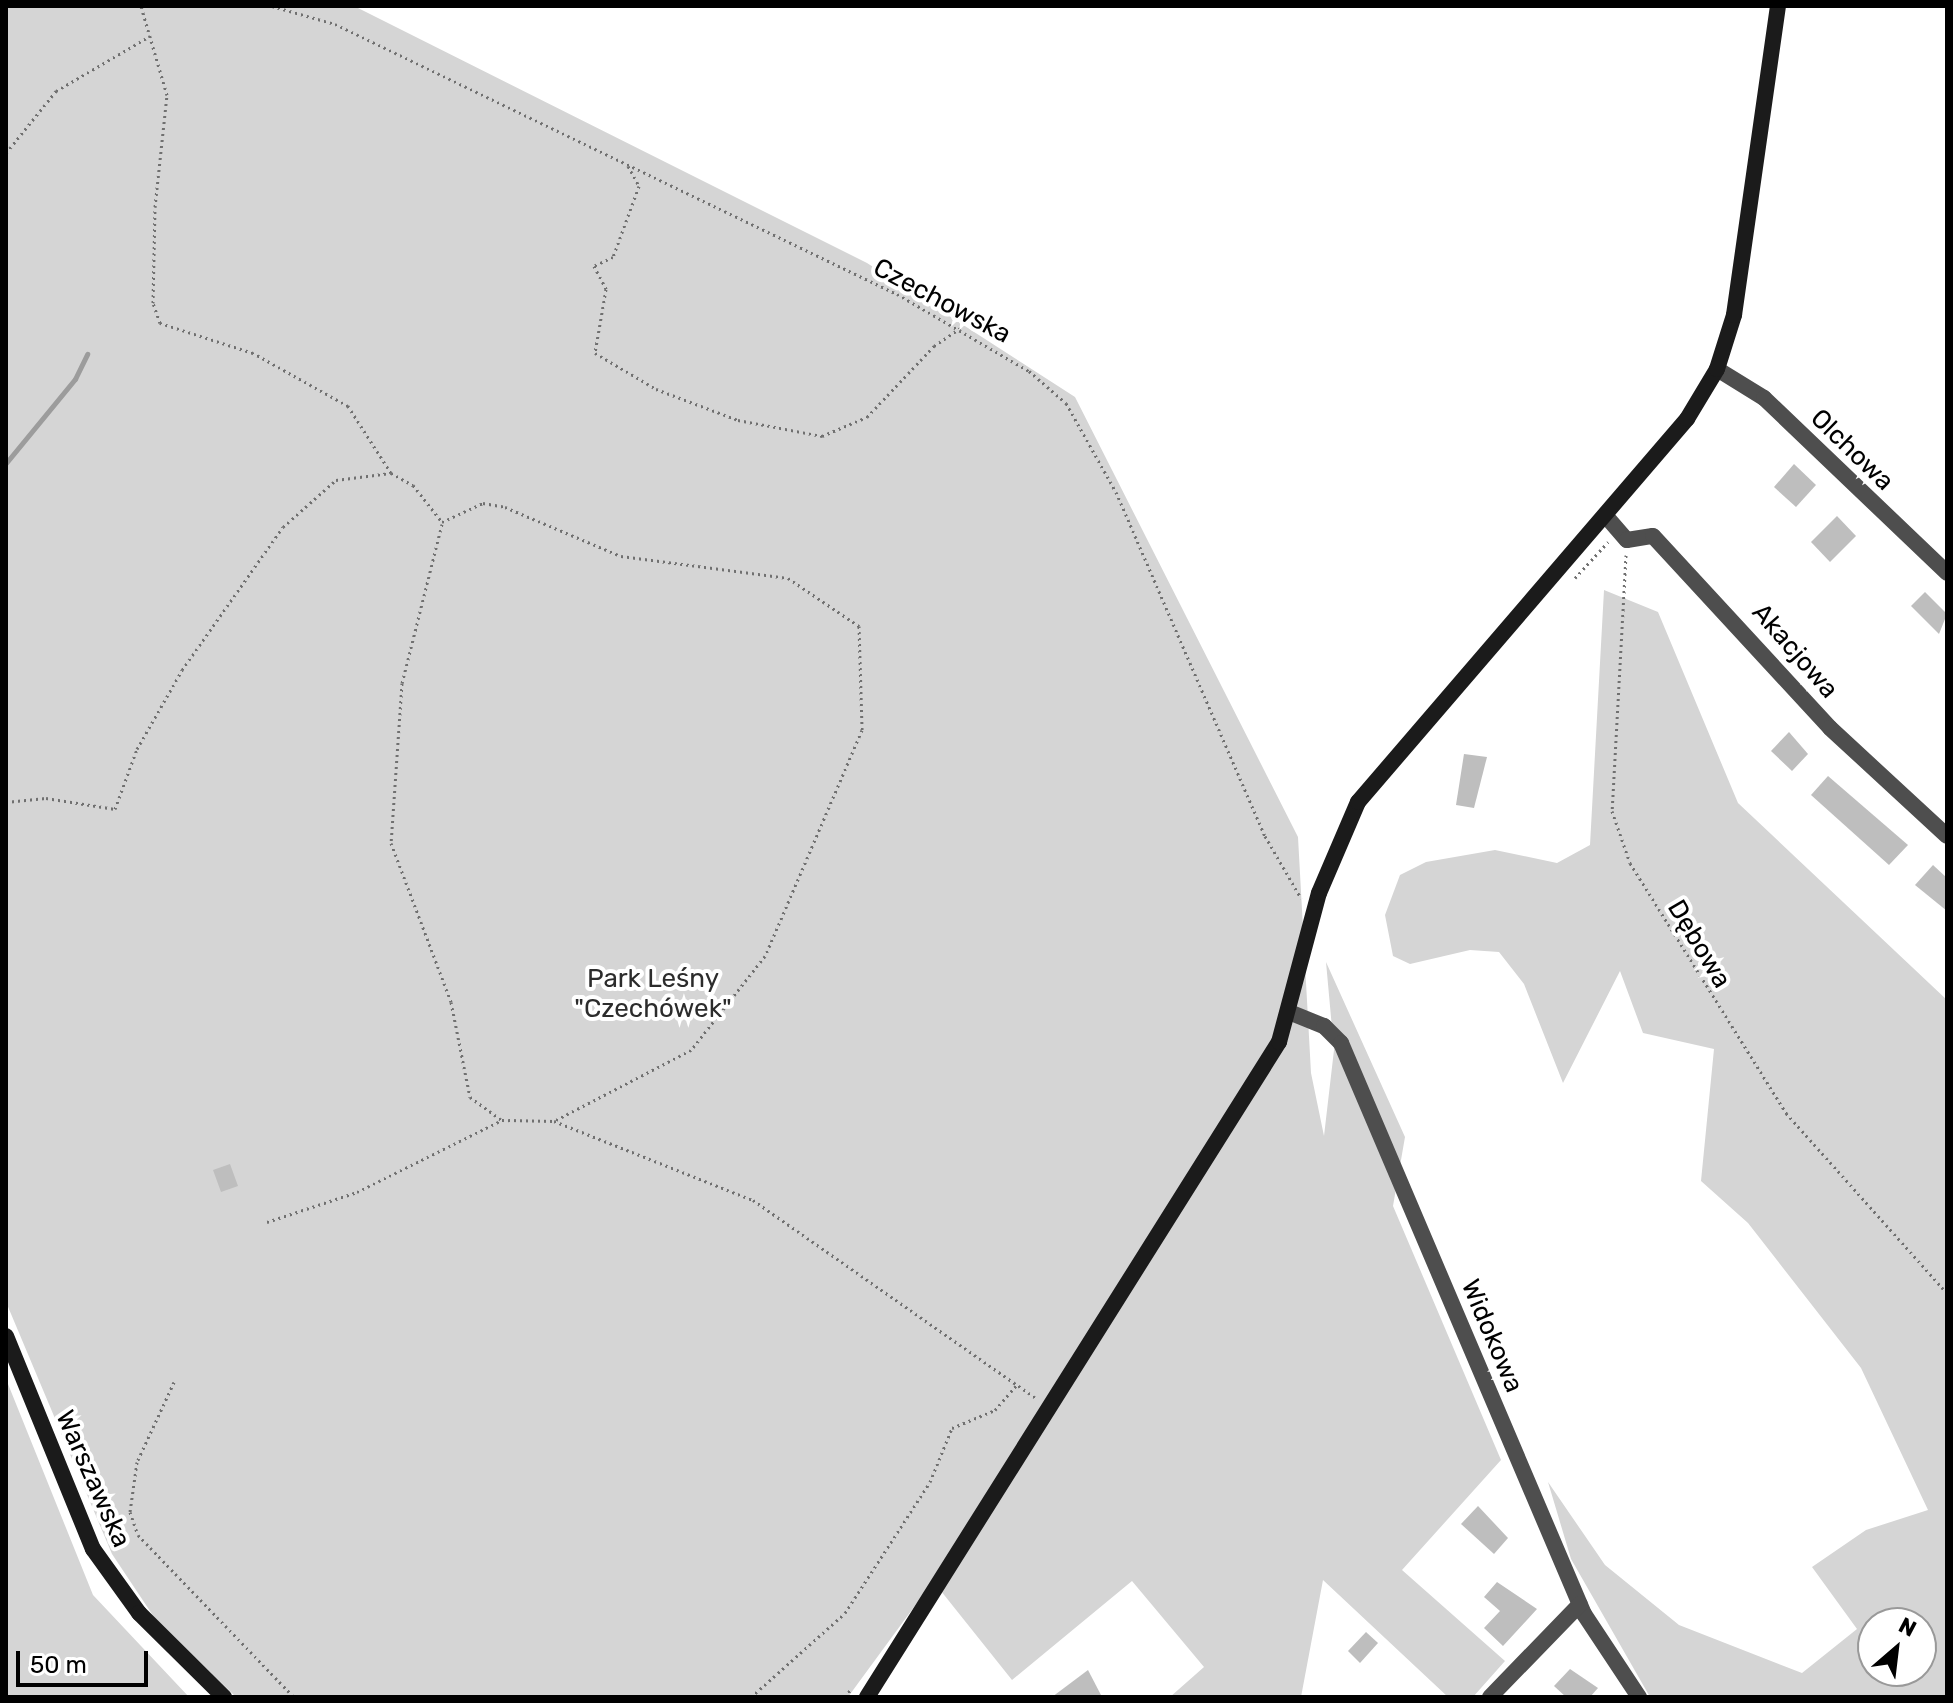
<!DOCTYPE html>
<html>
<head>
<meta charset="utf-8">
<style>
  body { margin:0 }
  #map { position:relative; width:1953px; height:1703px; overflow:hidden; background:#fff; font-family:Rubik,sans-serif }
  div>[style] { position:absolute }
  .green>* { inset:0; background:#d5d5d5 }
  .stream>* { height:5px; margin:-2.5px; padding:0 2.5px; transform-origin:2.5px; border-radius:2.5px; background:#9c9c9c }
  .building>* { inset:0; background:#bebebe }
  .path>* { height:3px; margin-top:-1.5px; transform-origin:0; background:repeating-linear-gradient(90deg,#707070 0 2px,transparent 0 6px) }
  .street>* { height:16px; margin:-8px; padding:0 8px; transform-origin:8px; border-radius:8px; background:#4e4e4e }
  .secondary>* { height:16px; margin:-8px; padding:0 8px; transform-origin:8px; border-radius:8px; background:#1b1b1b }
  span { translate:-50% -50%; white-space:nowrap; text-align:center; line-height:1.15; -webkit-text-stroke:8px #fff; paint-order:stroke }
  .street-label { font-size:26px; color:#000 }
  .park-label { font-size:26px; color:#2c2c2c }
  .frame { position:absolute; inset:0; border:8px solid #000; pointer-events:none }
  .north { position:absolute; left:1857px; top:1607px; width:80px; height:80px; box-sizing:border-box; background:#fff; border:2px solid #999; border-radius:50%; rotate:28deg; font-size:22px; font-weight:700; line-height:32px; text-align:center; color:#000 }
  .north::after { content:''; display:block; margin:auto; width:28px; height:36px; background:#000; clip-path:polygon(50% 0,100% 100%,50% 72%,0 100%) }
  .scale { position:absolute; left:16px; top:1651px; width:132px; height:36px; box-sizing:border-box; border:4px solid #000; border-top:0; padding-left:10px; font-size:24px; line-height:28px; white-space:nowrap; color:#000; -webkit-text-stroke:6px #fff; paint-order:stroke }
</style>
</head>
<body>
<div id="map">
  <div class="green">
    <div style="clip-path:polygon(6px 6px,354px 6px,867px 263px,1075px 397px,1298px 837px,1311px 1073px,1324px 1136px,1334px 1050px,1326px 962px,1405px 1137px,1393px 1206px,1501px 1460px,1402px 1570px,1505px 1661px,1473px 1697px,1448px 1697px,1323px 1580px,1301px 1697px,1170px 1697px,1204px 1667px,1132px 1581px,1012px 1680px,933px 1581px,848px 1697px,236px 1697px,156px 1620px,112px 1554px,6px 1302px)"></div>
    <div style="clip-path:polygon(evenodd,1604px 590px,1658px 612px,1738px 803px,1947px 1000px,1947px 1697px,1650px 1697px,1571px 1559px,1548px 1482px,1605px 1565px,1679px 1625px,1802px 1673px,1857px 1629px,1812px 1567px,1866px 1530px,1928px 1510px,1861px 1368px,1748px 1223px,1701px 1181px,1714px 1049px,1643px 1033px,1620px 971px,1563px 1083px,1524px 984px,1499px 952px,1470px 950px,1410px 964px,1393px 956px,1385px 915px,1400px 875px,1426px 862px,1495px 850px,1557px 863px,1590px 845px,1604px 590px,1873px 1623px,1921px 1623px,1921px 1671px,1873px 1671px,1873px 1623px)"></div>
    <div style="clip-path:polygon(6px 1379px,93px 1595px,189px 1697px,6px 1697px)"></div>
  </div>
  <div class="stream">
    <div style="left:6px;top:463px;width:109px;rotate:-50.6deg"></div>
    <div style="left:75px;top:379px;width:28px;rotate:-64deg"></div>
  </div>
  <div class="building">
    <div style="clip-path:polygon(1794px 464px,1816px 485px,1796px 507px,1774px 487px)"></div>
    <div style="clip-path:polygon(1837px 516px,1856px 536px,1830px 562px,1811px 542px)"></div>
    <div style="clip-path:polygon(1925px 592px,1947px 614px,1939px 634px,1911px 606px)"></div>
    <div style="clip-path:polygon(1789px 732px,1808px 754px,1792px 771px,1771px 751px)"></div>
    <div style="clip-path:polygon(1464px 754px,1487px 757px,1474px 808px,1456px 805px)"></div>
    <div style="clip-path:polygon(1828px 776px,1908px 845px,1889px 865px,1811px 795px)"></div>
    <div style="clip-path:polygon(1933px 865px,1947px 878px,1947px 911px,1915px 885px)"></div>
    <div style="clip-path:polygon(230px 1164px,238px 1186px,221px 1192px,213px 1170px)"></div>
    <div style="clip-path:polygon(1478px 1506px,1508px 1538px,1494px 1554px,1461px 1524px)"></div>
    <div style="clip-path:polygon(1497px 1582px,1537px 1609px,1503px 1646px,1484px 1628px,1500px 1611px,1484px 1597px)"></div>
    <div style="clip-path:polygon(1366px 1632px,1378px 1643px,1360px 1663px,1348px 1651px)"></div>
    <div style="clip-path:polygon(1570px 1669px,1598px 1688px,1590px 1697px,1566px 1697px,1554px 1686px)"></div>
    <div style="clip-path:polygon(1088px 1670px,1102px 1697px,1052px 1697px)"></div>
  </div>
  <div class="path">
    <div style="left:272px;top:6px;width:66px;rotate:15.9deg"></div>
    <div style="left:335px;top:24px;width:623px;rotate:25.66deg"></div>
    <div style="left:897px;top:294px;width:153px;rotate:30.3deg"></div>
    <div style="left:1029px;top:371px;width:49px;rotate:40.9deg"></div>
    <div style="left:1066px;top:403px;width:102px;rotate:60.7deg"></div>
    <div style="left:1116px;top:492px;width:375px;rotate:66.6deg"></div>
    <div style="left:1265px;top:836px;width:72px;rotate:59.9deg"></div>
    <div style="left:6px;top:153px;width:80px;rotate:-51.1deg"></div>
    <div style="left:56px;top:91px;width:109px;rotate:-30.3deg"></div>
    <div style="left:628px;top:166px;width:23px;rotate:61deg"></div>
    <div style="left:639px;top:186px;width:76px;rotate:110.1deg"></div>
    <div style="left:613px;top:257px;width:21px;rotate:155deg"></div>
    <div style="left:594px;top:266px;width:26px;rotate:62deg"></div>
    <div style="left:606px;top:289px;width:65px;rotate:99.8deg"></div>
    <div style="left:595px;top:353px;width:71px;rotate:30.5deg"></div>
    <div style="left:656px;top:389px;width:88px;rotate:20.7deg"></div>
    <div style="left:738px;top:420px;width:86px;rotate:10.8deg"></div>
    <div style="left:822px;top:436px;width:49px;rotate:-22.9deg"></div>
    <div style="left:867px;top:417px;width:98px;rotate:-46.7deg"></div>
    <div style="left:934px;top:346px;width:32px;rotate:-34deg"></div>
    <div style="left:391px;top:473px;width:25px;rotate:29deg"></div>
    <div style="left:413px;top:485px;width:47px;rotate:51.9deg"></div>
    <div style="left:442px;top:522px;width:45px;rotate:-24.9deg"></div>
    <div style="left:483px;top:503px;width:22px;rotate:10deg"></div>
    <div style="left:505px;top:507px;width:126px;rotate:22.9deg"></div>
    <div style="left:621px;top:556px;width:168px;rotate:7.5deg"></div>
    <div style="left:788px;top:578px;width:86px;rotate:34.1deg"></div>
    <div style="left:859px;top:626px;width:104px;rotate:88.3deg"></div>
    <div style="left:862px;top:730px;width:246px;rotate:113.2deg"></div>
    <div style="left:765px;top:956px;width:120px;rotate:128.2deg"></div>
    <div style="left:691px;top:1050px;width:154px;rotate:152.6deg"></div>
    <div style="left:442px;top:524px;width:164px;rotate:104.1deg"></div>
    <div style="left:402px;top:683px;width:160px;rotate:93.9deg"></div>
    <div style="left:391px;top:843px;width:170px;rotate:69.3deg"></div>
    <div style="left:451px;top:1002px;width:97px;rotate:78.7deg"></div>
    <div style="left:470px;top:1097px;width:39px;rotate:36deg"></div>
    <div style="left:1626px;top:555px;width:256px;rotate:93.1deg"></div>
    <div style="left:1612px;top:811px;width:55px;rotate:70.9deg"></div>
    <div style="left:1630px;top:863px;width:295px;rotate:58deg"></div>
    <div style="left:1786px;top:1113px;width:241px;rotate:48.2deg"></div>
    <div style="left:1575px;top:578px;width:49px;rotate:-47.5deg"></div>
    <div style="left:6px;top:802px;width:40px;rotate:-5.7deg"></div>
    <div style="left:46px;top:798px;width:70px;rotate:9.1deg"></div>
    <div style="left:115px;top:809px;width:64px;rotate:-69.9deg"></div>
    <div style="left:137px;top:749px;width:91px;rotate:-60.3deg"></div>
    <div style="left:182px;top:670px;width:175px;rotate:-54.8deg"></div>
    <div style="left:283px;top:527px;width:71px;rotate:-41.6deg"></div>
    <div style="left:336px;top:480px;width:55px;rotate:-7.3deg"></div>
    <div style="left:391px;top:473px;width:80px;rotate:-122.7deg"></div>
    <div style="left:348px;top:406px;width:109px;rotate:-150.8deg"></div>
    <div style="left:253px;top:353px;width:98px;rotate:-162.1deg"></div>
    <div style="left:160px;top:323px;width:21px;rotate:-109deg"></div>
    <div style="left:153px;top:303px;width:96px;rotate:-88.8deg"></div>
    <div style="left:155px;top:207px;width:113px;rotate:-83.9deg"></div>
    <div style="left:167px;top:95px;width:93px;rotate:-106.3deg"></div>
    <div style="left:267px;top:1222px;width:95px;rotate:-18.4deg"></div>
    <div style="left:357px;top:1192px;width:162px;rotate:-26.4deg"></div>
    <div style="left:502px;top:1120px;width:52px;rotate:1.1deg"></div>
    <div style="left:554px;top:1121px;width:214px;rotate:21.7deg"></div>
    <div style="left:753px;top:1200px;width:345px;rotate:35deg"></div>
    <div style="left:174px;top:1382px;width:88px;rotate:114.8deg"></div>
    <div style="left:137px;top:1462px;width:50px;rotate:98deg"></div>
    <div style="left:130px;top:1512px;width:24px;rotate:71deg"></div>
    <div style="left:138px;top:1535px;width:225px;rotate:46.1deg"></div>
    <div style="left:751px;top:1697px;width:126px;rotate:-41.8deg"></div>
    <div style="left:845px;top:1613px;width:156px;rotate:-57deg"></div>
    <div style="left:930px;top:1482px;width:58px;rotate:-67.8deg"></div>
    <div style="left:952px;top:1428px;width:47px;rotate:-22.7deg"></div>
    <div style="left:995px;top:1410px;width:33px;rotate:-49deg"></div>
    <div style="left:845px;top:1697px;width:10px;rotate:-53deg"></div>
  </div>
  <div class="street">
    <div style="left:1717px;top:369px;width:55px;rotate:31.7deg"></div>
    <div style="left:1764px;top:398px;width:253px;rotate:43.7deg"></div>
    <div style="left:1605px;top:515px;width:33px;rotate:49deg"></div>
    <div style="left:1627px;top:540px;width:26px;rotate:-9deg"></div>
    <div style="left:1653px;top:536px;width:261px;rotate:47.3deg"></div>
    <div style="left:1830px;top:728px;width:159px;rotate:42.7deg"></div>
    <div style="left:1289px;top:1012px;width:38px;rotate:22deg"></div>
    <div style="left:1324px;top:1026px;width:24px;rotate:45deg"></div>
    <div style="left:1341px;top:1043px;width:621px;rotate:66.95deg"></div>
    <div style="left:1584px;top:1614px;width:100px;rotate:56.5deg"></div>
    <div style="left:1490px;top:1697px;width:129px;rotate:-45.9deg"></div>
  </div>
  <div class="secondary">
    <div style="left:6px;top:1336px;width:230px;rotate:67.8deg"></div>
    <div style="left:93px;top:1549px;width:79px;rotate:54.3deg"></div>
    <div style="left:139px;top:1613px;width:120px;rotate:44.7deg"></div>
    <div style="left:867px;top:1697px;width:774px;rotate:-57.83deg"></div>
    <div style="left:1279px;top:1042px;width:154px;rotate:-75deg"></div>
    <div style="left:1319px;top:893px;width:99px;rotate:-66.8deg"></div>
    <div style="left:1358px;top:802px;width:505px;rotate:-49.34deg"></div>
    <div style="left:1687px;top:419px;width:58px;rotate:-59deg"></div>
    <div style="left:1717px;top:369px;width:57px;rotate:-72.5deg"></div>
    <div style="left:1734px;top:315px;width:312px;rotate:-81.9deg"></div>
  </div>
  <div class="street-label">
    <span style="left:942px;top:301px;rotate:28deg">Czechowska</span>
    <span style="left:1852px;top:450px;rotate:44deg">Olchowa</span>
    <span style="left:1795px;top:651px;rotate:49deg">Akacjowa</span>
    <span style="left:1699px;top:944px;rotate:59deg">Dębowa</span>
    <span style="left:1492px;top:1336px;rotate:67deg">Widokowa</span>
    <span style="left:93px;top:1479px;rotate:66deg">Warszawska</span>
  </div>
  <div class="park-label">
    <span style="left:653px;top:994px">Park Leśny<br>"Czechówek"</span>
  </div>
  <div class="frame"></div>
  <div class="north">N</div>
  <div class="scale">50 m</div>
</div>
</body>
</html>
